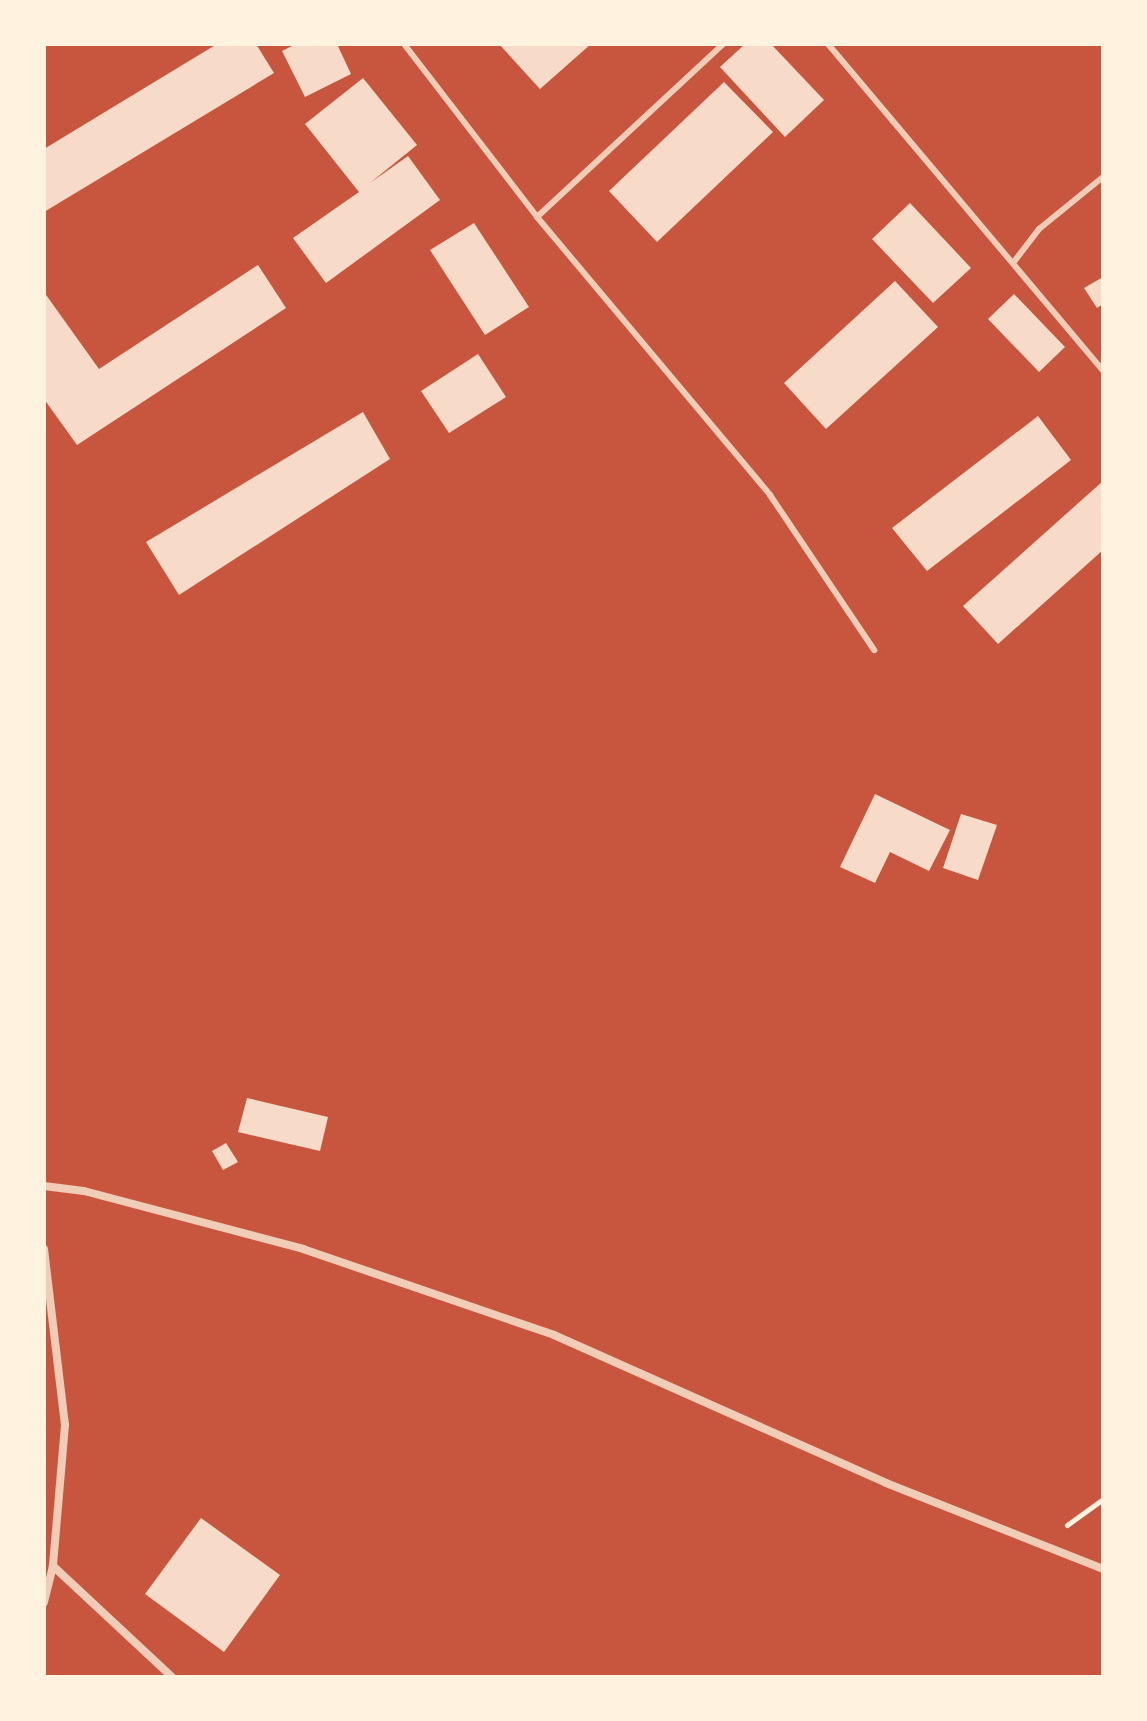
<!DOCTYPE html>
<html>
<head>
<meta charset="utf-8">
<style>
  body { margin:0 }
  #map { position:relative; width:1147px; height:1721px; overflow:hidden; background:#c8553d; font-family:"Varela Round",sans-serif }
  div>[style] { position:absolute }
  .building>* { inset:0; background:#f7dbc8 }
  .path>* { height:5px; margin:-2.5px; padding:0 2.5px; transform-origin:2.5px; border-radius:2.5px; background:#fff3e0 }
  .service>* { height:6px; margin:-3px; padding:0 3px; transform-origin:3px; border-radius:3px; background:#f1ccb7 }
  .minor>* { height:8px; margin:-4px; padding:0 4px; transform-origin:4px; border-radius:4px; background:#f1ccb7 }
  span { translate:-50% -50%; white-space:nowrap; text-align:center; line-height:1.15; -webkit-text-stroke:8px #fff3e0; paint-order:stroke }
  .frame { position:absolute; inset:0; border:46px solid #fff3e0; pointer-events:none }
</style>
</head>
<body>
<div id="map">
  <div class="building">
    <div style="clip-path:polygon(217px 44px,256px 44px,274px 73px,44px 212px,44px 149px)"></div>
    <div style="clip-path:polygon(296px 44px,337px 44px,351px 74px,305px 97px,282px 51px)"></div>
    <div style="clip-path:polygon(499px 44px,591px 44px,540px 89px)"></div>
    <div style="clip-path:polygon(745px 44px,771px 44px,824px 100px,785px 137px,720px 67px)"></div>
    <div style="clip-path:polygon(363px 78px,417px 145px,370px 183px,408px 156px,440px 200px,326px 283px,293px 238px,359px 192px,305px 124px)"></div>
    <div style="clip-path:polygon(724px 82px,773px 132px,657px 242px,609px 191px)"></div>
    <div style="clip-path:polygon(910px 203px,971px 268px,933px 303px,872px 239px)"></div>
    <div style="clip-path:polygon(474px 223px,529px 307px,485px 335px,430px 250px)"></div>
    <div style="clip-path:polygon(258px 265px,286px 308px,77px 445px,44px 399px,44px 292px,99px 369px)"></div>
    <div style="clip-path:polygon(1103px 277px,1103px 304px,1097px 308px,1084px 288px)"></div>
    <div style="clip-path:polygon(895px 281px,938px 327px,826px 429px,784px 383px)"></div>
    <div style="clip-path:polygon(1014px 294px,1065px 347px,1039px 372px,988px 319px)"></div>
    <div style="clip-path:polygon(478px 354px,506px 397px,449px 433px,421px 391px)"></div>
    <div style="clip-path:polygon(363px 412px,390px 459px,179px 595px,146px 542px)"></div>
    <div style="clip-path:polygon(1038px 416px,1071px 460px,927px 571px,892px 528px)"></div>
    <div style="clip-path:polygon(1103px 481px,1103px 550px,998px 644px,963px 606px)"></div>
    <div style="clip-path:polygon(875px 794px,950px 830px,929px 871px,890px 852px,875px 883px,840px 867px)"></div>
    <div style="clip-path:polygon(961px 814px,997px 825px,978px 880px,943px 868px)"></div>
    <div style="clip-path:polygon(247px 1098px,328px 1117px,320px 1151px,238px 1132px)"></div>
    <div style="clip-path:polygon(226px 1143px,238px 1162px,223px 1170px,212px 1151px)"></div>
    <div style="clip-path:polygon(201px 1518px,280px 1575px,224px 1652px,145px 1594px)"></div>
  </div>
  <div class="path">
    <div style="left:1067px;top:1525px;width:44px;rotate:-35.8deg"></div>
  </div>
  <div class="service">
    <div style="left:404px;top:44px;width:218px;rotate:52.4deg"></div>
    <div style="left:537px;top:217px;width:363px;rotate:50deg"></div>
    <div style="left:770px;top:495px;width:187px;rotate:56.1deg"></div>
    <div style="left:828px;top:44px;width:427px;rotate:49.9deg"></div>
    <div style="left:537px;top:217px;width:254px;rotate:-42.9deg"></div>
    <div style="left:1013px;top:263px;width:43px;rotate:-52.6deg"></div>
    <div style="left:1039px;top:229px;width:82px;rotate:-39.1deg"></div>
  </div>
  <div class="minor">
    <div style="left:44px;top:1186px;width:40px;rotate:7.1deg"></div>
    <div style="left:84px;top:1191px;width:227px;rotate:14.8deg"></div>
    <div style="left:303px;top:1249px;width:265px;rotate:18.9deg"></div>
    <div style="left:554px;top:1335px;width:363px;rotate:24deg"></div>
    <div style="left:886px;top:1483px;width:233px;rotate:21.6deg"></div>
    <div style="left:44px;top:1249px;width:177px;rotate:83.2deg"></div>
    <div style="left:65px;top:1425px;width:142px;rotate:94.9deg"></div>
    <div style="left:53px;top:1566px;width:38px;rotate:104deg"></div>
    <div style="left:53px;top:1566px;width:163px;rotate:43deg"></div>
  </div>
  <div class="frame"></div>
</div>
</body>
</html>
